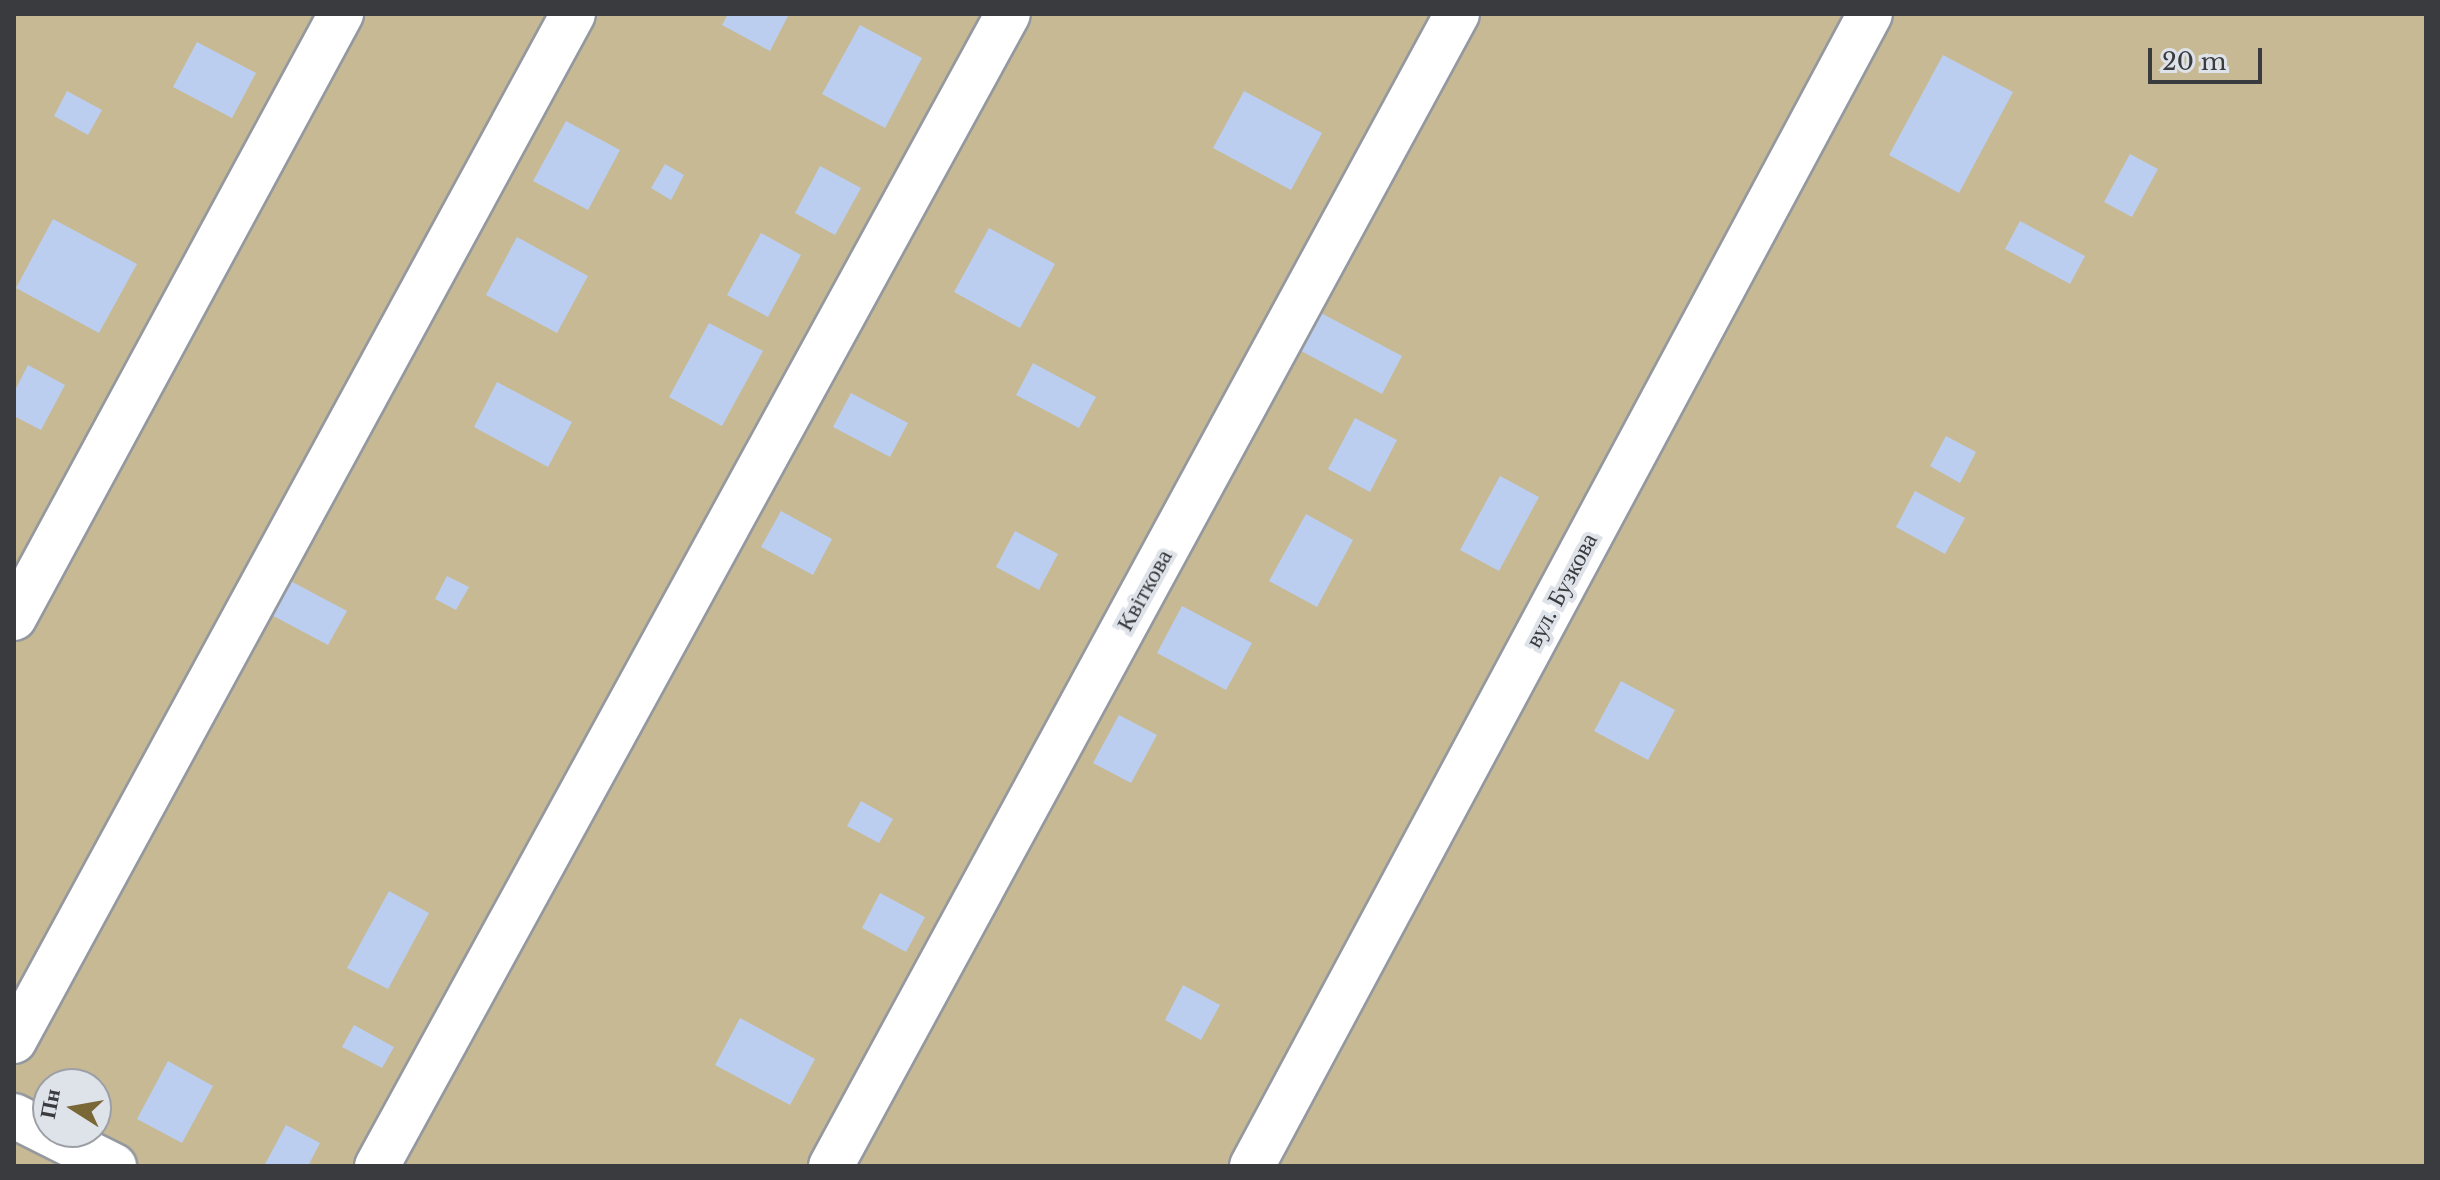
<!DOCTYPE html>
<html>
<head>
<meta charset="utf-8">
<style>
  body { margin:0 }
  #map { position:relative; width:2440px; height:1180px; overflow:hidden; background:#dee2e9; font-family:"Libre Baskerville",serif }
  div>[style] { position:absolute }
  .green>* { inset:0; background:#c7b994 }
  .building>* { inset:0; background:#bbcef0 }
  .roads { filter:drop-shadow(2px 0 #94989f) drop-shadow(-2px 0 #94989f) drop-shadow(0 2px #94989f) drop-shadow(0 -2px #94989f) }
  .minor>* { height:44px; margin:-22px; padding:0 22px; transform-origin:22px; border-radius:22px; background:#fff }
  span { translate:-50% -50%; white-space:nowrap; text-align:center; line-height:1.15; -webkit-text-stroke:8px #dee2e9; paint-order:stroke }
  .street-label { font-size:24px; color:#3a3b3e }
  .frame { position:absolute; inset:0; border:16px solid #3a3b3e; pointer-events:none }
  .north { position:absolute; left:32px; top:1068px; width:80px; height:80px; box-sizing:border-box; background:#dee2e9; border:2px solid #9c9fa5; border-radius:50%; rotate:281deg; font-size:22px; font-weight:700; line-height:32px; text-align:center; color:#3a3b3e }
  .north::after { content:''; display:block; margin:auto; width:28px; height:36px; background:#796836; clip-path:polygon(50% 0,100% 100%,50% 72%,0 100%) }
  .scale { position:absolute; left:2148px; top:48px; width:114px; height:36px; box-sizing:border-box; border:4px solid #3a3b3e; border-top:0; padding-left:10px; font-size:24px; line-height:28px; white-space:nowrap; color:#3a3b3e; -webkit-text-stroke:6px #dee2e9; paint-order:stroke }
</style>
</head>
<body>
<div id="map">
  <div class="green">
    <div style="clip-path:polygon(evenodd,14px 14px,2426px 14px,2426px 1166px,14px 1166px,14px 14px,48px 1084px,96px 1084px,96px 1132px,48px 1132px,48px 1084px)"></div>
  </div>
  <div class="building">
    <div style="clip-path:polygon(728px 14px,789px 14px,770px 51px,722px 25px)"></div>
    <div style="clip-path:polygon(860px 25px,922px 58px,885px 128px,822px 94px)"></div>
    <div style="clip-path:polygon(197px 42px,256px 73px,232px 118px,173px 87px)"></div>
    <div style="clip-path:polygon(1943px 55px,2013px 92px,1959px 193px,1889px 155px)"></div>
    <div style="clip-path:polygon(67px 91px,102px 110px,88px 135px,54px 116px)"></div>
    <div style="clip-path:polygon(1244px 91px,1322px 133px,1291px 190px,1213px 148px)"></div>
    <div style="clip-path:polygon(566px 121px,620px 150px,588px 210px,533px 181px)"></div>
    <div style="clip-path:polygon(2130px 154px,2158px 169px,2132px 217px,2104px 202px)"></div>
    <div style="clip-path:polygon(665px 164px,684px 175px,671px 200px,651px 188px)"></div>
    <div style="clip-path:polygon(820px 166px,861px 188px,835px 235px,795px 213px)"></div>
    <div style="clip-path:polygon(53px 219px,137px 264px,99px 333px,16px 288px)"></div>
    <div style="clip-path:polygon(2020px 221px,2085px 256px,2070px 284px,2005px 249px)"></div>
    <div style="clip-path:polygon(989px 228px,1055px 264px,1020px 328px,954px 292px)"></div>
    <div style="clip-path:polygon(761px 233px,801px 255px,768px 317px,727px 295px)"></div>
    <div style="clip-path:polygon(517px 237px,588px 276px,557px 333px,486px 295px)"></div>
    <div style="clip-path:polygon(1306px 305px,1402px 356px,1382px 394px,1286px 343px)"></div>
    <div style="clip-path:polygon(709px 323px,763px 351px,722px 426px,669px 397px)"></div>
    <div style="clip-path:polygon(1033px 363px,1096px 397px,1079px 428px,1016px 395px)"></div>
    <div style="clip-path:polygon(28px 365px,65px 385px,41px 430px,14px 416px,14px 392px)"></div>
    <div style="clip-path:polygon(497px 382px,572px 422px,548px 467px,474px 427px)"></div>
    <div style="clip-path:polygon(851px 393px,908px 423px,890px 457px,833px 427px)"></div>
    <div style="clip-path:polygon(1355px 418px,1397px 440px,1370px 492px,1328px 469px)"></div>
    <div style="clip-path:polygon(1946px 436px,1976px 452px,1960px 483px,1930px 466px)"></div>
    <div style="clip-path:polygon(1500px 476px,1539px 497px,1499px 571px,1460px 550px)"></div>
    <div style="clip-path:polygon(1915px 491px,1965px 518px,1945px 554px,1896px 527px)"></div>
    <div style="clip-path:polygon(781px 511px,832px 539px,813px 575px,761px 547px)"></div>
    <div style="clip-path:polygon(1306px 514px,1353px 540px,1317px 607px,1269px 581px)"></div>
    <div style="clip-path:polygon(1015px 531px,1058px 554px,1039px 590px,996px 567px)"></div>
    <div style="clip-path:polygon(447px 576px,469px 587px,456px 610px,435px 599px)"></div>
    <div style="clip-path:polygon(283px 577px,347px 611px,328px 645px,264px 611px)"></div>
    <div style="clip-path:polygon(1182px 606px,1252px 643px,1226px 690px,1157px 653px)"></div>
    <div style="clip-path:polygon(1621px 681px,1675px 710px,1648px 760px,1594px 731px)"></div>
    <div style="clip-path:polygon(1119px 715px,1157px 735px,1131px 783px,1093px 763px)"></div>
    <div style="clip-path:polygon(861px 801px,893px 819px,879px 843px,847px 826px)"></div>
    <div style="clip-path:polygon(389px 891px,429px 913px,388px 989px,347px 968px)"></div>
    <div style="clip-path:polygon(880px 893px,925px 917px,906px 952px,862px 928px)"></div>
    <div style="clip-path:polygon(1183px 985px,1220px 1005px,1201px 1040px,1165px 1020px)"></div>
    <div style="clip-path:polygon(740px 1018px,815px 1059px,790px 1105px,715px 1065px)"></div>
    <div style="clip-path:polygon(354px 1025px,394px 1047px,382px 1068px,342px 1047px)"></div>
    <div style="clip-path:polygon(168px 1061px,213px 1086px,182px 1143px,137px 1119px)"></div>
    <div style="clip-path:polygon(286px 1125px,320px 1143px,308px 1166px,264px 1166px)"></div>
  </div>
  <div class="roads">
    <div class="minor">
      <div style="left:14px;top:618px;width:687px;rotate:-61.57deg"></div>
      <div style="left:14px;top:1041px;width:1169px;rotate:-61.44deg"></div>
      <div style="left:14px;top:1116px;width:112px;rotate:26.6deg"></div>
      <div style="left:377px;top:1166px;width:1313px;rotate:-61.29deg"></div>
      <div style="left:831px;top:1166px;width:1311px;rotate:-61.48deg"></div>
      <div style="left:1252px;top:1166px;width:1307px;rotate:-61.79deg"></div>
    </div>
  </div>
  <div class="street-label">
    <span style="left:1144px;top:590px;rotate:-61deg">Квіткова</span>
    <span style="left:1561px;top:590px;rotate:-62deg">вул. Бузкова</span>
  </div>
  <div class="frame"></div>
  <div class="north">Пн</div>
  <div class="scale">20 m</div>
</div>
</body>
</html>
